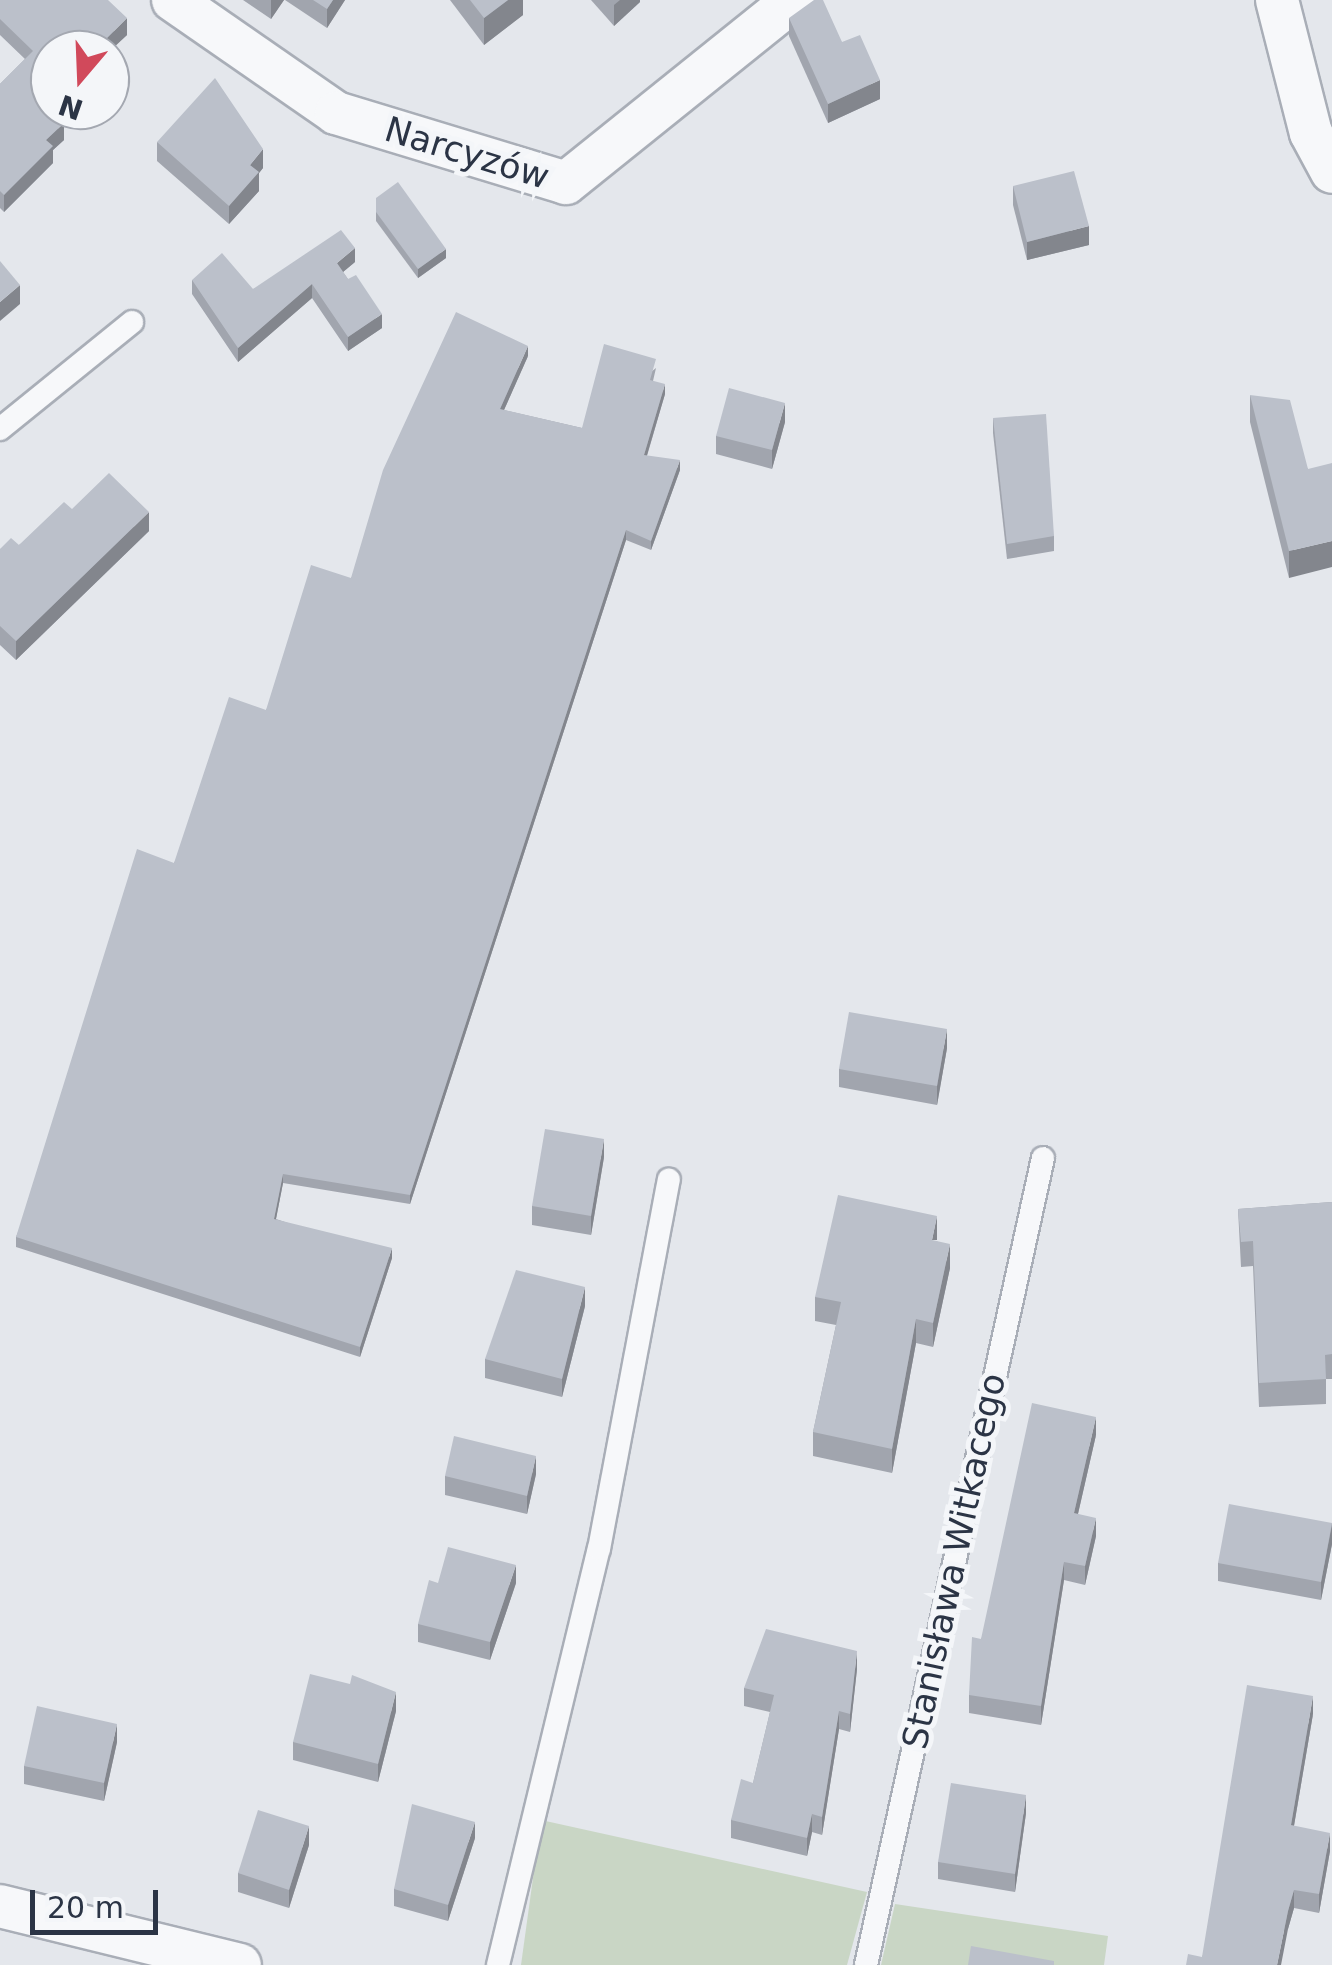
<!DOCTYPE html>
<html>
<head>
<meta charset="utf-8">
<style>
  body { margin:0 }
  #map { position:relative; width:1332px; height:1965px; overflow:hidden; background:#e4e7ec; font-family:"DejaVu Sans",sans-serif }
  div>[style] { position:absolute }
  .green>* { inset:0; background:#c9d6c5 }
  .roads { filter:drop-shadow(2px 0 #a9aeb7) drop-shadow(-2px 0 #a9aeb7) drop-shadow(0 2px #a9aeb7) drop-shadow(0 -2px #a9aeb7) }
  .service>* { height:22px; margin:-11px; padding:0 11px; transform-origin:11px; border-radius:11px; background:#f7f8fa }
  .minor>* { height:42px; margin:-21px; padding:0 21px; transform-origin:21px; border-radius:21px; background:#f7f8fa }
  .wall>* { inset:0; background:#a1a5ae }
  .shaded-wall>* { inset:0; background:#83868d }
  .building>* { inset:0; background:#bbc0ca }
  span { translate:-50% -50%; white-space:nowrap; text-align:center; line-height:1.15; -webkit-text-stroke:10px #f4f6f9; paint-order:stroke }
  .street-label { font-size:35px; color:#2b3445 }
  .north { position:absolute; left:30px; top:30px; width:100px; height:100px; box-sizing:border-box; background:#f4f6f9; border:2px solid #a4a8b1; border-radius:50%; rotate:199deg; font-size:28px; font-weight:700; line-height:40px; text-align:center; color:#2b3445 }
  .north::after { content:''; display:block; margin:auto; width:35px; height:45px; background:#d1495b; clip-path:polygon(50% 0,100% 100%,50% 72%,0 100%) }
  .scale { position:absolute; left:30px; top:1890px; width:128px; height:45px; box-sizing:border-box; border:5px solid #2b3445; border-top:0; padding-left:12px; font-size:30px; line-height:35px; white-space:nowrap; color:#2b3445; -webkit-text-stroke:8px #f4f6f9; paint-order:stroke }
</style>
</head>
<body>
<div id="map">
  <div class="green">
    <div style="clip-path:polygon(541px 1820px,867px 1892px,847px 1965px,521px 1965px)"></div>
    <div style="clip-path:polygon(895px 1904px,1108px 1936px,1104px 1965px,881px 1965px)"></div>
  </div>
  <div class="roads">
    <div class="service">
      <div style="left:0;top:429px;width:170px;rotate:-39deg"></div>
      <div style="left:498px;top:1965px;width:428px;rotate:-76.4deg"></div>
      <div style="left:599px;top:1549px;width:376px;rotate:-79.3deg"></div>
      <div style="left:866px;top:1965px;width:826px;rotate:-77.63deg"></div>
    </div>
    <div class="minor">
      <div style="left:173px;top:0;width:198px;rotate:34.7deg"></div>
      <div style="left:336px;top:113px;width:240px;rotate:16.9deg"></div>
      <div style="left:566px;top:183px;width:292px;rotate:-38.8deg"></div>
      <div style="left:1277px;top:0;width:137px;rotate:75.7deg"></div>
      <div style="left:1311px;top:133px;width:44px;rotate:61.7deg"></div>
      <div style="left:0;top:1906px;width:247px;rotate:13.8deg"></div>
    </div>
  </div>
  <div class="wall">
    <div style="clip-path:polygon(0 0,127px 35px,110px 50px,50px 50px,50px 98px,45px 104px,64px 140px,53px 150px,53px 163px,4px 212px,0 208px,0 84px,25px 59px,0 35px)"></div>
    <div style="clip-path:polygon(243px 0,284px 0,271px 19px)"></div>
    <div style="clip-path:polygon(285px 0,345px 0,327px 28px)"></div>
    <div style="clip-path:polygon(450px 0,523px 0,523px 15px,484px 45px)"></div>
    <div style="clip-path:polygon(591px 0,640px 0,640px 2px,614px 26px)"></div>
    <div style="clip-path:polygon(789px 18px,842px 42px,880px 99px,828px 123px,789px 36px)"></div>
    <div style="clip-path:polygon(157px 142px,263px 168px,259px 173px,259px 191px,229px 224px,157px 161px)"></div>
    <div style="clip-path:polygon(1013px 186px,1089px 245px,1027px 260px,1013px 205px)"></div>
    <div style="clip-path:polygon(376px 198px,446px 258px,418px 278px,376px 221px)"></div>
    <div style="clip-path:polygon(355px 262px,343px 272px,382px 328px,348px 351px,312px 298px,238px 362px,192px 294px,192px 280px,253px 289px)"></div>
    <div style="clip-path:polygon(528px 356px,504px 410px,582px 428px,656px 368px,653px 381px,665px 394px,647px 456px,680px 470px,651px 550px,626px 540px,410px 1204px,283px 1183px,276px 1219px,392px 1258px,360px 1357px,16px 1247px,16px 1237px,174px 863px,266px 710px,351px 578px)"></div>
    <div style="clip-path:polygon(1250px 395px,1308px 469px,1289px 578px,1250px 422px)"></div>
    <div style="clip-path:polygon(993px 418px,1054px 536px,1054px 551px,1007px 559px,993px 433px)"></div>
    <div style="clip-path:polygon(785px 422px,772px 469px,716px 454px,716px 436px)"></div>
    <div style="clip-path:polygon(72px 509px,149px 531px,16px 660px,0 645px,0 549px,19px 545px)"></div>
    <div style="clip-path:polygon(947px 1048px,937px 1105px,839px 1087px,839px 1069px)"></div>
    <div style="clip-path:polygon(604px 1157px,591px 1235px,532px 1225px,532px 1206px)"></div>
    <div style="clip-path:polygon(1332px 1202px,1332px 1379px,1326px 1379px,1326px 1404px,1259px 1407px,1253px 1266px,1241px 1267px,1238px 1209px)"></div>
    <div style="clip-path:polygon(937px 1241px,950px 1268px,933px 1347px,916px 1343px,892px 1473px,813px 1456px,813px 1432px,836px 1325px,815px 1321px,815px 1297px)"></div>
    <div style="clip-path:polygon(585px 1306px,562px 1397px,485px 1378px,485px 1359px)"></div>
    <div style="clip-path:polygon(1096px 1435px,1078px 1514px,1096px 1536px,1085px 1585px,1064px 1580px,1041px 1725px,969px 1713px,969px 1695px,981px 1639px)"></div>
    <div style="clip-path:polygon(536px 1474px,527px 1514px,445px 1495px,445px 1476px)"></div>
    <div style="clip-path:polygon(1332px 1523px,1332px 1544px,1321px 1600px,1218px 1581px,1218px 1563px)"></div>
    <div style="clip-path:polygon(516px 1583px,490px 1660px,418px 1642px,418px 1624px)"></div>
    <div style="clip-path:polygon(857px 1669px,850px 1732px,839px 1729px,822px 1835px,812px 1832px,807px 1856px,731px 1838px,731px 1820px,753px 1783px,770px 1712px,744px 1706px,744px 1688px)"></div>
    <div style="clip-path:polygon(396px 1711px,378px 1782px,293px 1760px,293px 1742px)"></div>
    <div style="clip-path:polygon(1313px 1714px,1294px 1826px,1330px 1851px,1319px 1913px,1294px 1908px,1288px 1929px,1202px 1957px)"></div>
    <div style="clip-path:polygon(117px 1742px,104px 1801px,24px 1784px,24px 1766px)"></div>
    <div style="clip-path:polygon(1026px 1813px,1015px 1892px,938px 1879px,938px 1862px)"></div>
    <div style="clip-path:polygon(475px 1838px,448px 1921px,394px 1906px,394px 1889px)"></div>
    <div style="clip-path:polygon(309px 1845px,289px 1908px,238px 1892px,238px 1873px)"></div>
  </div>
  <div class="shaded-wall">
    <div style="clip-path:polygon(271px 0,284px 0,271px 19px)"></div>
    <div style="clip-path:polygon(333px 0,345px 0,327px 28px,327px 9px)"></div>
    <div style="clip-path:polygon(508px 0,523px 0,523px 15px,484px 45px,484px 18px)"></div>
    <div style="clip-path:polygon(620px 0,640px 0,640px 2px,614px 26px,614px 5px)"></div>
    <div style="clip-path:polygon(127px 18px,127px 35px,110px 51px,110px 50px,97px 50px,97px 48px)"></div>
    <div style="clip-path:polygon(880px 80px,880px 99px,828px 123px,828px 104px)"></div>
    <div style="clip-path:polygon(50px 82px,50px 98px,36px 112px,36px 96px)"></div>
    <div style="clip-path:polygon(64px 123px,64px 140px,53px 150px,53px 163px,4px 212px,4px 195px,46px 140px)"></div>
    <div style="clip-path:polygon(263px 149px,263px 168px,259px 173px,259px 191px,229px 224px,229px 206px,250px 165px)"></div>
    <div style="clip-path:polygon(1089px 226px,1089px 245px,1027px 260px,1027px 242px)"></div>
    <div style="clip-path:polygon(355px 248px,355px 262px,337px 277px,337px 263px)"></div>
    <div style="clip-path:polygon(446px 249px,446px 258px,418px 278px,418px 269px)"></div>
    <div style="clip-path:polygon(312px 284px,312px 298px,238px 362px,238px 348px)"></div>
    <div style="clip-path:polygon(20px 285px,20px 304px,0 321px,0 302px)"></div>
    <div style="clip-path:polygon(382px 314px,382px 328px,348px 351px,348px 337px)"></div>
    <div style="clip-path:polygon(528px 346px,528px 356px,500px 419px,500px 409px)"></div>
    <div style="clip-path:polygon(665px 384px,665px 394px,644px 465px,644px 455px)"></div>
    <div style="clip-path:polygon(785px 403px,785px 422px,772px 469px,772px 450px)"></div>
    <div style="clip-path:polygon(680px 460px,680px 470px,651px 550px,651px 541px)"></div>
    <div style="clip-path:polygon(149px 512px,149px 531px,16px 660px,16px 641px)"></div>
    <div style="clip-path:polygon(626px 530px,626px 540px,410px 1204px,410px 1195px)"></div>
    <div style="clip-path:polygon(1332px 541px,1332px 567px,1289px 578px,1289px 551px)"></div>
    <div style="clip-path:polygon(947px 1029px,947px 1048px,937px 1105px,937px 1086px)"></div>
    <div style="clip-path:polygon(604px 1139px,604px 1157px,591px 1235px,591px 1216px)"></div>
    <div style="clip-path:polygon(283px 1174px,283px 1183px,274px 1229px,274px 1219px)"></div>
    <div style="clip-path:polygon(937px 1216px,937px 1240px,932px 1240px)"></div>
    <div style="clip-path:polygon(950px 1244px,950px 1268px,933px 1347px,933px 1323px)"></div>
    <div style="clip-path:polygon(392px 1248px,392px 1258px,360px 1357px,360px 1347px)"></div>
    <div style="clip-path:polygon(585px 1287px,585px 1306px,562px 1397px,562px 1379px)"></div>
    <div style="clip-path:polygon(916px 1319px,916px 1343px,892px 1473px,892px 1449px)"></div>
    <div style="clip-path:polygon(1096px 1417px,1096px 1435px,1074px 1531px,1074px 1513px)"></div>
    <div style="clip-path:polygon(536px 1456px,536px 1474px,527px 1514px,527px 1496px)"></div>
    <div style="clip-path:polygon(1096px 1518px,1096px 1536px,1085px 1585px,1085px 1566px)"></div>
    <div style="clip-path:polygon(1332px 1525px,1332px 1544px,1321px 1600px,1321px 1582px)"></div>
    <div style="clip-path:polygon(1064px 1562px,1064px 1580px,1041px 1725px,1041px 1706px)"></div>
    <div style="clip-path:polygon(516px 1565px,516px 1583px,490px 1660px,490px 1642px)"></div>
    <div style="clip-path:polygon(857px 1651px,857px 1669px,850px 1732px,850px 1714px)"></div>
    <div style="clip-path:polygon(396px 1692px,396px 1711px,378px 1782px,378px 1764px)"></div>
    <div style="clip-path:polygon(1313px 1696px,1313px 1714px,1291px 1843px,1291px 1825px)"></div>
    <div style="clip-path:polygon(839px 1711px,839px 1729px,822px 1835px,822px 1817px)"></div>
    <div style="clip-path:polygon(117px 1724px,117px 1742px,104px 1801px,104px 1783px)"></div>
    <div style="clip-path:polygon(1026px 1795px,1026px 1813px,1015px 1892px,1015px 1874px)"></div>
    <div style="clip-path:polygon(812px 1814px,812px 1832px,807px 1856px,807px 1838px)"></div>
    <div style="clip-path:polygon(475px 1822px,475px 1838px,448px 1921px,448px 1905px)"></div>
    <div style="clip-path:polygon(309px 1826px,309px 1845px,289px 1908px,289px 1890px)"></div>
    <div style="clip-path:polygon(1330px 1833px,1330px 1851px,1319px 1913px,1319px 1894px)"></div>
    <div style="clip-path:polygon(1294px 1890px,1294px 1908px,1288px 1929px,1281px 1965px,1277px 1965px,1288px 1911px)"></div>
  </div>
  <div class="building">
    <div style="clip-path:polygon(0 0,108px 0,127px 18px,97px 48px,86px 45px,81px 50px,50px 50px,50px 82px,36px 96px,64px 123px,46px 140px,53px 146px,4px 195px,0 191px,0 84px,33px 51px,0 19px)"></div>
    <div style="clip-path:polygon(313px 0,333px 0,327px 9px)"></div>
    <div style="clip-path:polygon(470px 0,508px 0,484px 18px)"></div>
    <div style="clip-path:polygon(814px 0,823px 0,842px 42px,860px 35px,880px 80px,828px 104px,789px 18px)"></div>
    <div style="clip-path:polygon(215px 78px,263px 149px,250px 165px,259px 172px,229px 206px,157px 142px)"></div>
    <div style="clip-path:polygon(1074px 171px,1089px 226px,1027px 242px,1013px 186px)"></div>
    <div style="clip-path:polygon(398px 182px,446px 249px,418px 269px,376px 212px,376px 198px)"></div>
    <div style="clip-path:polygon(341px 230px,355px 248px,337px 263px,348px 279px,356px 275px,382px 314px,348px 337px,312px 284px,238px 348px,192px 280px,222px 253px,253px 289px)"></div>
    <div style="clip-path:polygon(0 261px,20px 285px,0 302px)"></div>
    <div style="clip-path:polygon(456px 312px,528px 346px,500px 409px,582px 428px,604px 344px,656px 359px,650px 380px,665px 384px,644px 455px,680px 460px,651px 541px,626px 530px,410px 1195px,283px 1174px,274px 1219px,392px 1248px,360px 1347px,16px 1237px,137px 849px,174px 863px,229px 697px,266px 710px,311px 565px,351px 578px,383px 470px)"></div>
    <div style="clip-path:polygon(729px 388px,785px 403px,772px 450px,716px 436px)"></div>
    <div style="clip-path:polygon(1250px 395px,1290px 400px,1308px 469px,1332px 463px,1332px 541px,1289px 551px)"></div>
    <div style="clip-path:polygon(1046px 414px,1054px 536px,1007px 544px,993px 418px)"></div>
    <div style="clip-path:polygon(109px 473px,149px 512px,16px 641px,0 626px,0 549px,11px 538px,19px 545px,64px 502px,72px 509px)"></div>
    <div style="clip-path:polygon(849px 1012px,947px 1029px,937px 1086px,839px 1069px)"></div>
    <div style="clip-path:polygon(545px 1129px,604px 1139px,591px 1216px,532px 1206px)"></div>
    <div style="clip-path:polygon(838px 1195px,937px 1216px,932px 1240px,950px 1244px,933px 1323px,916px 1319px,892px 1449px,813px 1432px,841px 1302px,815px 1297px)"></div>
    <div style="clip-path:polygon(1332px 1202px,1332px 1354px,1325px 1355px,1326px 1379px,1259px 1383px,1253px 1241px,1241px 1242px,1238px 1209px)"></div>
    <div style="clip-path:polygon(516px 1270px,585px 1287px,562px 1379px,485px 1359px)"></div>
    <div style="clip-path:polygon(1032px 1403px,1096px 1417px,1074px 1513px,1096px 1518px,1085px 1566px,1064px 1562px,1041px 1706px,969px 1695px,972px 1637px,981px 1639px)"></div>
    <div style="clip-path:polygon(454px 1436px,536px 1456px,527px 1496px,445px 1476px)"></div>
    <div style="clip-path:polygon(1229px 1504px,1332px 1523px,1321px 1582px,1218px 1563px)"></div>
    <div style="clip-path:polygon(448px 1547px,516px 1565px,490px 1642px,418px 1624px,429px 1580px,438px 1583px)"></div>
    <div style="clip-path:polygon(766px 1629px,857px 1651px,850px 1714px,839px 1711px,822px 1817px,812px 1814px,807px 1838px,731px 1820px,741px 1779px,753px 1783px,774px 1695px,744px 1688px)"></div>
    <div style="clip-path:polygon(310px 1674px,350px 1684px,352px 1675px,396px 1692px,378px 1764px,293px 1742px)"></div>
    <div style="clip-path:polygon(1247px 1685px,1313px 1696px,1291px 1825px,1330px 1833px,1319px 1894px,1294px 1890px,1288px 1911px,1277px 1965px,1186px 1965px,1188px 1954px,1202px 1957px)"></div>
    <div style="clip-path:polygon(37px 1706px,117px 1724px,104px 1783px,24px 1766px)"></div>
    <div style="clip-path:polygon(951px 1783px,1026px 1795px,1015px 1874px,938px 1862px)"></div>
    <div style="clip-path:polygon(412px 1804px,475px 1822px,448px 1905px,394px 1889px)"></div>
    <div style="clip-path:polygon(258px 1810px,309px 1826px,289px 1890px,238px 1873px)"></div>
    <div style="clip-path:polygon(971px 1946px,1054px 1961px,1054px 1965px,968px 1965px)"></div>
  </div>
  <div class="street-label">
    <span style="left:467px;top:153px;rotate:17deg">Narcyzów</span>
    <span style="left:954px;top:1561px;rotate:-78deg">Stanisława Witkacego</span>
  </div>
  <div class="north">N</div>
  <div class="scale">20 m</div>
</div>
</body>
</html>
